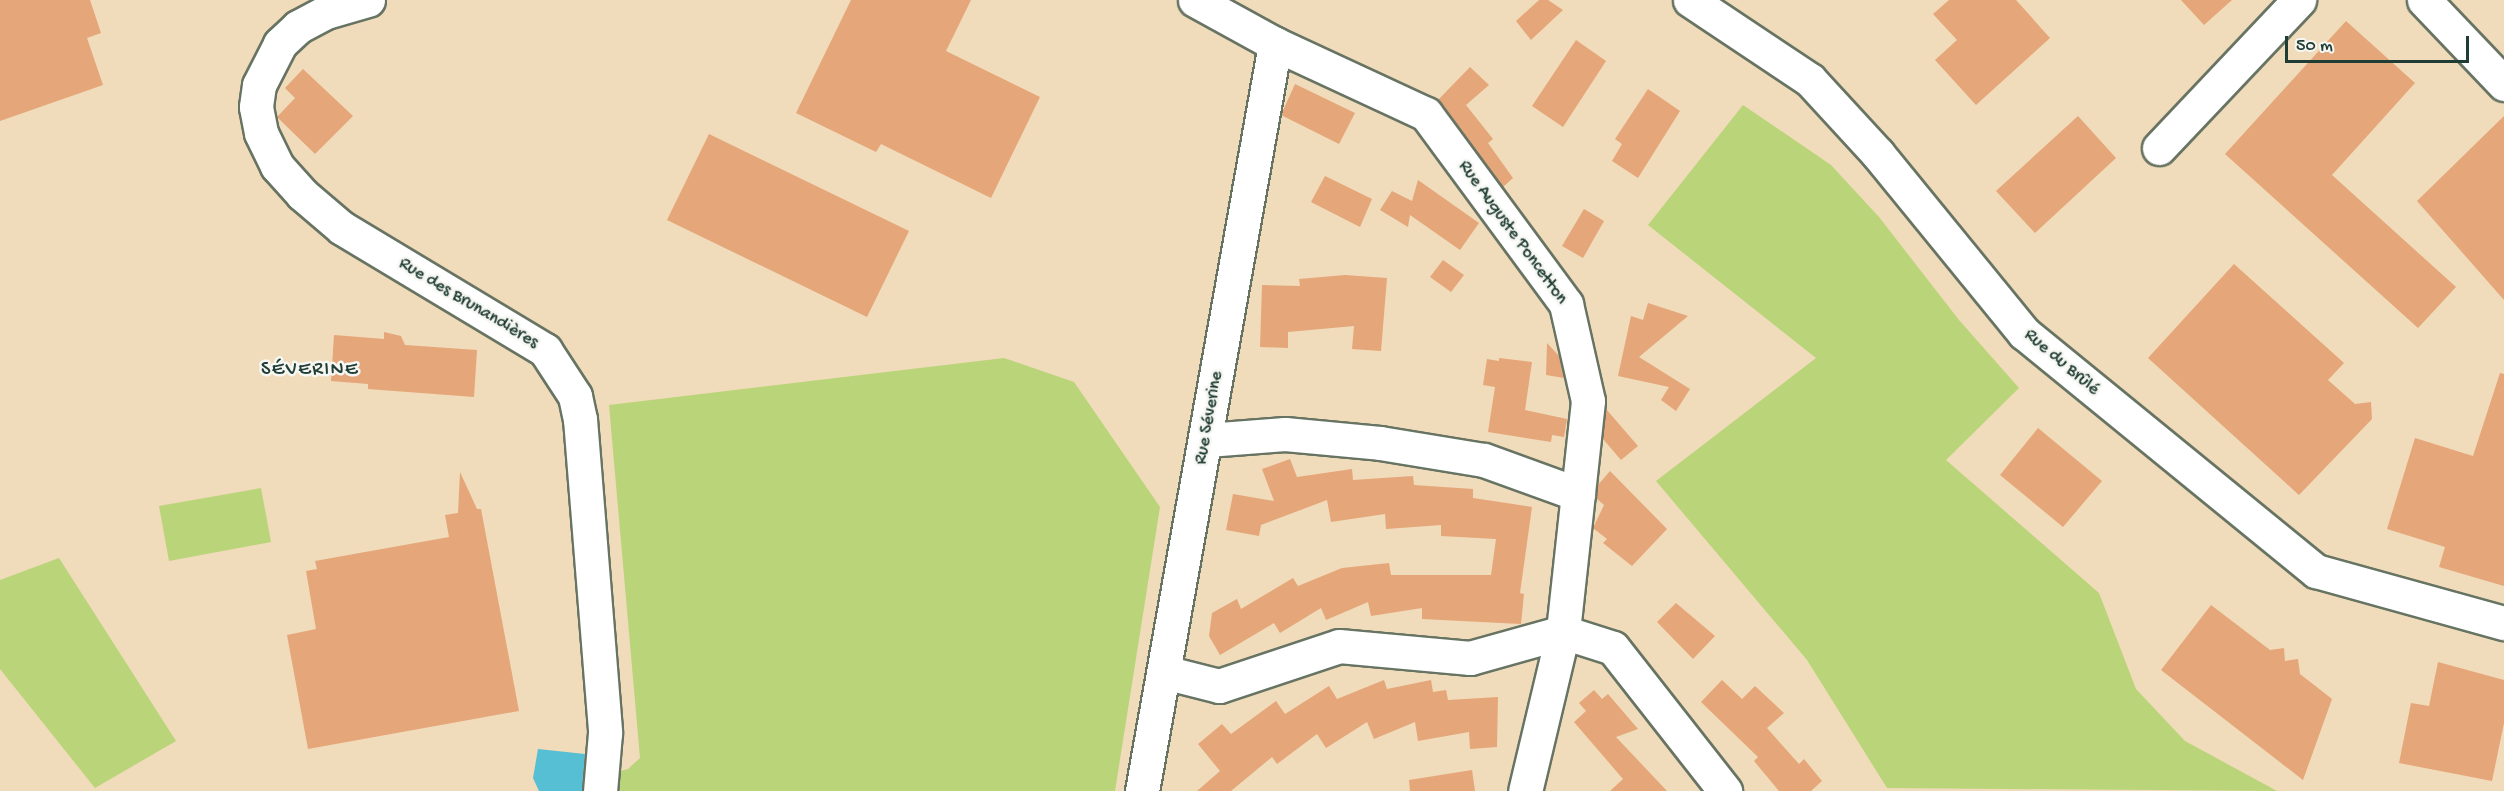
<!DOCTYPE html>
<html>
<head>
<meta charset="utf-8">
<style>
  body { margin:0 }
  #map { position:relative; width:2504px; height:791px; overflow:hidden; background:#f0dbba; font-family:"Gochi Hand",sans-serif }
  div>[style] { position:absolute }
  .green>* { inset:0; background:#bad479 }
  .water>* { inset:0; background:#57bfd3 }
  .building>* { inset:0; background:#e5a679 }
  .roads { filter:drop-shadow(2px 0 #687463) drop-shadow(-2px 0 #687463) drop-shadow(0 2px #687463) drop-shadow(0 -2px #687463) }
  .minor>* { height:33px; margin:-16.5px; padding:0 16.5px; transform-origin:16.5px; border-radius:16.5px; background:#fff }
  .major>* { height:33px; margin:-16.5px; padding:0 16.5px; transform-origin:16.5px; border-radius:16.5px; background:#fff }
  span { translate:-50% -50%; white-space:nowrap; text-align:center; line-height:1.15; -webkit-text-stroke:5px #f6f6f2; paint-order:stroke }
  .street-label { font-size:18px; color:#1f3d34 }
  .neighbourhood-label { font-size:20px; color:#1f3d34; letter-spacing:1.5px }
  .scale { position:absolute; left:2285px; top:36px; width:184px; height:27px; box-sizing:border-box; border:3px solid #1f3d34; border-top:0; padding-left:8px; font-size:18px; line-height:21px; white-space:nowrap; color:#1f3d34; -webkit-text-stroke:4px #f6f6f2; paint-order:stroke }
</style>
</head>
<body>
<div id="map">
  <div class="green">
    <div style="clip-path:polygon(1743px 105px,1831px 165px,1879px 217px,1959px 320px,2019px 388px,1946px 460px,2099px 593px,2136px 689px,2185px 741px,2277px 791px,1887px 788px,1807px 660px,1656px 481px,1816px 358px,1648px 225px)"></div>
    <div style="clip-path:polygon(1004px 358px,1074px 382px,1160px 507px,1115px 791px,609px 791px,612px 773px,628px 769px,640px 758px,609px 405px)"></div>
    <div style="clip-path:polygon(261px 488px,271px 542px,169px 561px,159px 506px)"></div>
    <div style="clip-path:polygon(59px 558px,176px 741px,95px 788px,0 669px,0 580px)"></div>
  </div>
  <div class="water">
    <div style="clip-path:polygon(538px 749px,585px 754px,582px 791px,539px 791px,533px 778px)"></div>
  </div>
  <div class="building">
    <div style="clip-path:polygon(0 0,90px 0,101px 33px,87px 38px,103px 85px,0 121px)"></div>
    <div style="clip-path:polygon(851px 0,971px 0,946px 51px,1040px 97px,991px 198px,881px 144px,876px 152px,796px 113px)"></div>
    <div style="clip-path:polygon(1539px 0,1548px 0,1563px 10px,1531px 40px,1516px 21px)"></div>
    <div style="clip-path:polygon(1949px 0,2016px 0,2050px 38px,1976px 105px,1935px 60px,1957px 40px,1933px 14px)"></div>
    <div style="clip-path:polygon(2181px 0,2232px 0,2204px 25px)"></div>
    <div style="clip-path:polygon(2346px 21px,2415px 83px,2332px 175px,2456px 287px,2418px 328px,2225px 154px)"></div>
    <div style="clip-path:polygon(1576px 40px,1606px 61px,1563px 127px,1532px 106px)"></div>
    <div style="clip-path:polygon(1470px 67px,1489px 85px,1466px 105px,1493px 139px,1488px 143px,1513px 178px,1503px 187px,1438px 100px)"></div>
    <div style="clip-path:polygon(303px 69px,353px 116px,315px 154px,277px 117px,295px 98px,285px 88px)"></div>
    <div style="clip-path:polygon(1295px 84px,1355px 113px,1339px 144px,1281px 115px)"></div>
    <div style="clip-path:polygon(1648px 89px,1680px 111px,1638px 178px,1612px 161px,1622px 144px,1615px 139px)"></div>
    <div style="clip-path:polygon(2078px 116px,2116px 158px,2035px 233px,1996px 191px)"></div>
    <div style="clip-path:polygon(2504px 116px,2504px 300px,2417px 201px)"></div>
    <div style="clip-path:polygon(709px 134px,909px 231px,867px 317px,667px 220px)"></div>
    <div style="clip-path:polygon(1325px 176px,1372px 199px,1360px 227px,1311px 202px)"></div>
    <div style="clip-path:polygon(1418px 180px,1479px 223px,1460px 250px,1410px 215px,1408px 227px,1380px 210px,1392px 191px,1412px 201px)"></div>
    <div style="clip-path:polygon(1584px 209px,1604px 221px,1583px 258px,1562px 246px)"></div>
    <div style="clip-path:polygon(1443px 260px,1464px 275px,1451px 292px,1430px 277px)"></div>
    <div style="clip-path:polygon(2234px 264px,2344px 363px,2328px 380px,2355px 404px,2371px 402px,2372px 419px,2299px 495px,2148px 358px)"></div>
    <div style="clip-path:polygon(1345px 275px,1387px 278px,1381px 351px,1352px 349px,1354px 326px,1288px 332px,1288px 348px,1260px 347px,1262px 285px,1300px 286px,1299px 279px)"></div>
    <div style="clip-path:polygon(1648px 303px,1688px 316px,1639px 357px,1690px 389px,1676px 411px,1661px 400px,1669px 387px,1618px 376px,1631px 316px,1643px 320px)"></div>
    <div style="clip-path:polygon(384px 332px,401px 336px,405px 345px,477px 350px,474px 397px,368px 389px,368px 384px,331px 381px,334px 335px,384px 339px)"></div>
    <div style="clip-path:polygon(1547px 343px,1559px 356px,1564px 378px,1546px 375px)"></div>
    <div style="clip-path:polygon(1499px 358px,1532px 362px,1525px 410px,1567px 419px,1564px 437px,1552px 435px,1551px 442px,1488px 432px,1495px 387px,1483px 385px,1487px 359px,1499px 361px)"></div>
    <div style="clip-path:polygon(2500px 373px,2504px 374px,2504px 586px,2439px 567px,2445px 547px,2387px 529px,2415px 438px,2473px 456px)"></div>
    <div style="clip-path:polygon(1606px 409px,1638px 446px,1621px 460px,1603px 439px)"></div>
    <div style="clip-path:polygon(2038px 428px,2102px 481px,2063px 527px,2000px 475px)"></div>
    <div style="clip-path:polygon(1290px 459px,1297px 477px,1352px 469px,1353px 480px,1413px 476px,1414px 485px,1473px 489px,1473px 498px,1532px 507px,1520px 593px,1524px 594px,1521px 624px,1422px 619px,1422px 608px,1371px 616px,1368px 602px,1326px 620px,1321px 608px,1280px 633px,1274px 623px,1220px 655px,1209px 636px,1212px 613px,1237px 599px,1241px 609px,1293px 578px,1298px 586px,1342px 568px,1389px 563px,1391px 575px,1491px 575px,1496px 539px,1441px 536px,1441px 525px,1386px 529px,1385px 514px,1331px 522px,1327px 500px,1261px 525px,1259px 536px,1226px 530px,1233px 494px,1274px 501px,1262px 469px)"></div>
    <div style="clip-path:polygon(1610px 471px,1667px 529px,1632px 566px,1603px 543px,1607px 539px,1593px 528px,1604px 505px,1596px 498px,1598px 485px)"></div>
    <div style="clip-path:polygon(460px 472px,477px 509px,481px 509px,519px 711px,308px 749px,287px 635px,316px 629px,306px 571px,317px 569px,315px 561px,449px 537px,445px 515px,458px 513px)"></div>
    <div style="clip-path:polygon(1676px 603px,1715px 636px,1693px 659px,1657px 622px)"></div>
    <div style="clip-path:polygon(2211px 605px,2270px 650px,2284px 648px,2285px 661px,2298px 659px,2300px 674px,2332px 699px,2303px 780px,2161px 670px)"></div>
    <div style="clip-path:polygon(2438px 662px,2504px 680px,2504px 723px,2492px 781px,2399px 763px,2411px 703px,2429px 706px)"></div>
    <div style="clip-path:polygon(1384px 680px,1387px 689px,1431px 680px,1433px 692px,1446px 690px,1448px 700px,1498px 697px,1497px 747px,1470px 749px,1469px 732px,1418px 741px,1415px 722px,1374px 739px,1367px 722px,1326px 748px,1317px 734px,1277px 764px,1272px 757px,1231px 791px,1197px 791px,1220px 771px,1198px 744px,1222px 724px,1231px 734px,1276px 701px,1285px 714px,1329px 686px,1337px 699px)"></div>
    <div style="clip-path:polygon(1722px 680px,1742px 699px,1755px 686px,1784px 713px,1767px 728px,1799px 764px,1804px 759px,1822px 781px,1811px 791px,1779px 791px,1754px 761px,1758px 757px,1701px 702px)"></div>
    <div style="clip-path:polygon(1594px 690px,1602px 699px,1608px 694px,1638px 729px,1616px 737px,1667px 791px,1610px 791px,1623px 779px,1574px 722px,1586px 711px,1579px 703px)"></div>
    <div style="clip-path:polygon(1472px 770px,1475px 791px,1410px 791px,1409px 780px)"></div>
  </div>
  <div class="roads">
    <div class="minor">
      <div style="left:368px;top:0;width:44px;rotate:164.1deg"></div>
      <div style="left:326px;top:12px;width:32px;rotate:152deg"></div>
      <div style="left:298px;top:27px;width:25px;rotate:137deg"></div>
      <div style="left:280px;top:44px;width:46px;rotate:117.1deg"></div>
      <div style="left:259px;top:85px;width:22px;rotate:98deg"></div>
      <div style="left:256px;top:107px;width:26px;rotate:79deg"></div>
      <div style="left:261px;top:133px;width:37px;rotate:64deg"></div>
      <div style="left:277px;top:166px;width:38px;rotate:48deg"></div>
      <div style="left:302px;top:194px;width:52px;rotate:40.4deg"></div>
      <div style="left:342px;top:228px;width:237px;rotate:31deg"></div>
      <div style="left:545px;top:350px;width:55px;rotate:56.9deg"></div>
      <div style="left:575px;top:396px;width:24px;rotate:78deg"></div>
      <div style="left:580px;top:419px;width:315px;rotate:85.4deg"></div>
      <div style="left:605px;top:733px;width:58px;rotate:94.9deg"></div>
      <div style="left:1195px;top:0;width:91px;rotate:28.8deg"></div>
      <div style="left:1275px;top:44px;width:166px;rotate:24.9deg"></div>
      <div style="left:1426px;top:114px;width:236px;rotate:53.6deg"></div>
      <div style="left:1566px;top:304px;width:99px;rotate:77.2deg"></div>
      <div style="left:1588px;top:401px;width:232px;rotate:96.2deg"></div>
      <div style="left:1563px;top:632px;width:163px;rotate:103.4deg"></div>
      <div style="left:2424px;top:0;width:116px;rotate:46.4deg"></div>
      <div style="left:2159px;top:148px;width:204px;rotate:-46.6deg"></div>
      <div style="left:1207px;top:440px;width:78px;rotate:-4.4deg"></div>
      <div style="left:1285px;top:434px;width:95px;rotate:5.4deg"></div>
      <div style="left:1380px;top:443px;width:105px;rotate:9.3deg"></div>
      <div style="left:1484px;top:460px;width:100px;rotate:19.9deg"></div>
      <div style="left:1563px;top:632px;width:52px;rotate:17.7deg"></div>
      <div style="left:1613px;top:648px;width:182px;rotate:51.9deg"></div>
      <div style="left:1164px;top:672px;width:57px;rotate:14.3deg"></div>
      <div style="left:1219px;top:686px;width:126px;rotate:-18.4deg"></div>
      <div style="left:1339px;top:646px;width:132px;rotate:5.2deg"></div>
      <div style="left:1470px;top:658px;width:97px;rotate:-15.6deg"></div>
      <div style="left:1142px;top:791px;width:759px;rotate:-79.9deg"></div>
    </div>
    <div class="major">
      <div style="left:1690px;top:0;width:144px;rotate:33.7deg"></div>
      <div style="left:1810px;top:80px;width:100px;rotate:47.4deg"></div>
      <div style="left:1878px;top:154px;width:231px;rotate:50.8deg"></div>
      <div style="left:2024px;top:333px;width:377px;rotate:39.2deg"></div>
      <div style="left:2316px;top:571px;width:195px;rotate:15.5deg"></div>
    </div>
  </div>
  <div class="street-label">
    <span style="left:1512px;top:233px;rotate:54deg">Rue Auguste Poncetton</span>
    <span style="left:468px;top:304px;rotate:31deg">Rue des Brunandières</span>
    <span style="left:2061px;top:363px;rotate:40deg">Rue du Brûlé</span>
    <span style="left:1210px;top:418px;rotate:-80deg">Rue Séverine</span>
  </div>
  <div class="neighbourhood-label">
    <span style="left:310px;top:370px">SÉVERINE</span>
  </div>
  <div class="scale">50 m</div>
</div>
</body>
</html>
